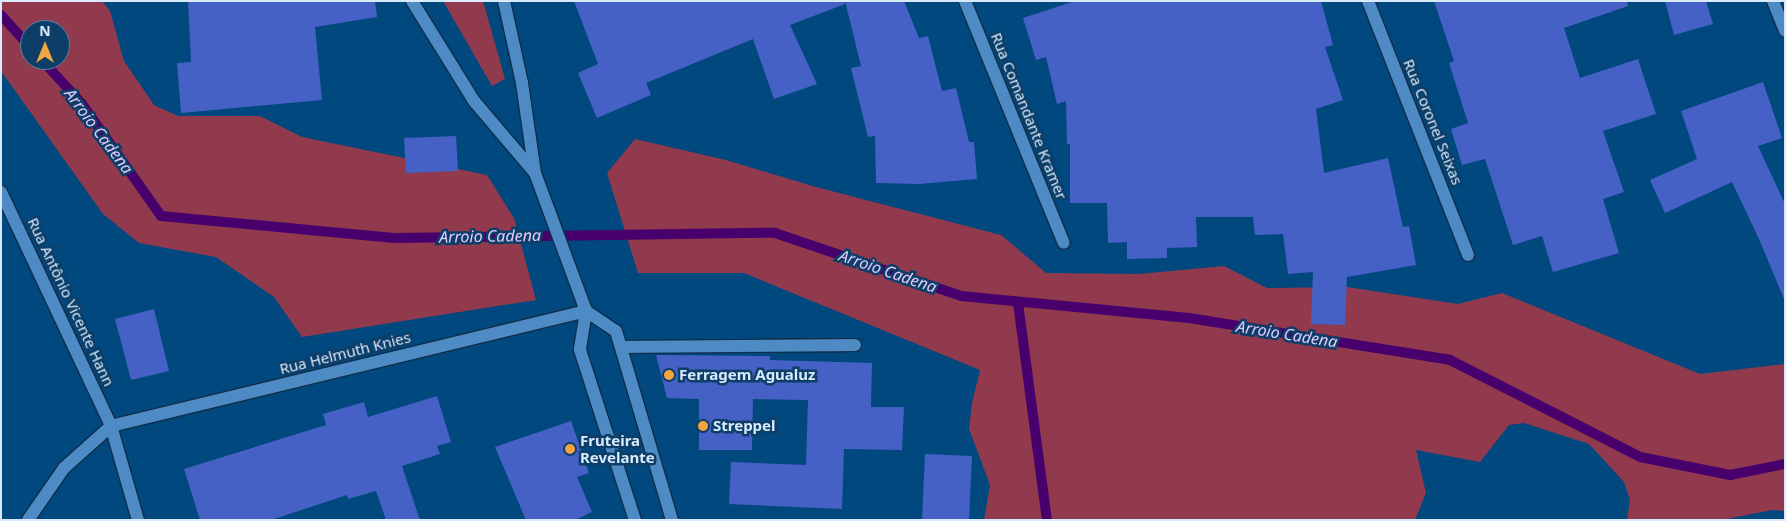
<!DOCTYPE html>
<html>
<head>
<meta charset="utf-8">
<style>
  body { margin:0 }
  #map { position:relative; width:1786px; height:521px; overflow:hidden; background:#00487d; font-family:"Noto Sans",sans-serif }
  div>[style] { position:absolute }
  .green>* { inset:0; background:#913a4e }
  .stream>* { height:10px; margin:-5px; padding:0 5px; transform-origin:5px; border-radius:5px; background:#48006c }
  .building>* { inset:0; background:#4561c6 }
  .roads { filter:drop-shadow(1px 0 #0e2e4b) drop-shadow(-1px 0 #0e2e4b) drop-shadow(0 1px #0e2e4b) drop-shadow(0 -1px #0e2e4b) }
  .lane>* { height:12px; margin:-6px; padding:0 6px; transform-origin:6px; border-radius:6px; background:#4e8ac4 }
  .street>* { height:12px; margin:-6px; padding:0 6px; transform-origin:6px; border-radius:6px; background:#4e8ac4 }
  .secondary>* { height:12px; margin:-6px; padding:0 6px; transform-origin:6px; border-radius:6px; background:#4e8ac4 }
  .dots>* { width:14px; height:14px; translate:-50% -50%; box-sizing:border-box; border:2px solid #0d3e67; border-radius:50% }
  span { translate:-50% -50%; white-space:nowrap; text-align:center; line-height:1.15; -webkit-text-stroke:5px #0d3e67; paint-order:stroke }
  .street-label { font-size:15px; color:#d8eafd }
  .poi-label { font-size:15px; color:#d8eafd; font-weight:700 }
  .left { translate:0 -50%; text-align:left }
  .water-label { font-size:16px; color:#e5c9fd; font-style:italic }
  .frame { position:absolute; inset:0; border:2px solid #d8eafd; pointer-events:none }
  .north { position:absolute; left:20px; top:20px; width:50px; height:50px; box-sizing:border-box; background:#0d3e67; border:1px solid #5e83a3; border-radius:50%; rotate:0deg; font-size:14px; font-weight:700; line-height:20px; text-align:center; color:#d8eafd }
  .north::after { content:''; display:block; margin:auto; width:18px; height:22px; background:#f2a541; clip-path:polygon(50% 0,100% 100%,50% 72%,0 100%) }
</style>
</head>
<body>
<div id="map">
  <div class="green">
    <div style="clip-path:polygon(evenodd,1px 1px,102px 1px,110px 11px,124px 61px,154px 105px,178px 116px,260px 116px,302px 137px,487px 175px,514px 218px,536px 300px,302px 337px,274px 297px,216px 257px,139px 243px,103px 214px,1px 71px,1px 1px,30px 30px,60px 30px,60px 60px,30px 60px,30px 30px)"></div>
    <div style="clip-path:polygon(443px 1px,483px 1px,505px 79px,492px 86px)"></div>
    <div style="clip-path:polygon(635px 139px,726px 160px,816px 187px,1001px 235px,1046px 273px,1139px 274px,1224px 266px,1267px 288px,1347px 287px,1458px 304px,1502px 293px,1700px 374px,1785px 364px,1785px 511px,1772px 510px,1722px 520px,1627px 520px,1630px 500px,1624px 482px,1589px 444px,1524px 423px,1509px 425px,1480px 462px,1416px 450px,1426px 493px,1415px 520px,984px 520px,990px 485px,969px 429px,972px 403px,980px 370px,744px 273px,638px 273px,607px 173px)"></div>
  </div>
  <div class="stream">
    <div style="left:1px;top:15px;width:43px;rotate:47.8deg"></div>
    <div style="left:42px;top:60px;width:59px;rotate:47.7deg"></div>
    <div style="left:82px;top:104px;width:137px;rotate:54.8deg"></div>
    <div style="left:161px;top:216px;width:234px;rotate:5.4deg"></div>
    <div style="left:394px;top:238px;width:381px;rotate:-0.8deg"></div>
    <div style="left:775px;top:233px;width:196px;rotate:18.7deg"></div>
    <div style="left:961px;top:296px;width:229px;rotate:5.5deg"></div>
    <div style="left:1189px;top:318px;width:264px;rotate:9.1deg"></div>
    <div style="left:1450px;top:360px;width:213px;rotate:27deg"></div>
    <div style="left:1640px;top:457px;width:92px;rotate:11.3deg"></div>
    <div style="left:1730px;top:475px;width:56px;rotate:-11.3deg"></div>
    <div style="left:1018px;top:303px;width:219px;rotate:82.4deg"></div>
  </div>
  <div class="building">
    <div style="clip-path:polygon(188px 1px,375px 1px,377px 17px,315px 27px,322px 100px,181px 113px,177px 63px,191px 62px)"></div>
    <div style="clip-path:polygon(574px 1px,844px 1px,845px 4px,790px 25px,817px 84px,774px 99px,753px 39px,646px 83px,651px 95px,597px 118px,578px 73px,598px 64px)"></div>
    <div style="clip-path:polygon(845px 1px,904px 1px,919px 38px,928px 36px,942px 91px,956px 88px,969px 142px,974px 142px,977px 179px,919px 184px,876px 183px,875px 136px,868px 137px,851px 68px,861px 66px)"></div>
    <div style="clip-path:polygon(1075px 1px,1321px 1px,1333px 45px,1325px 47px,1343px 100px,1316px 109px,1324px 173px,1388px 158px,1403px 227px,1409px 226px,1416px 265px,1347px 277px,1345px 325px,1311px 324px,1313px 272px,1288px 274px,1283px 234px,1255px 235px,1253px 217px,1196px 217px,1197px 247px,1167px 248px,1167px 258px,1127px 259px,1127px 242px,1108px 243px,1107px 203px,1070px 203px,1070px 144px,1067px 144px,1066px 101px,1057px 104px,1046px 57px,1036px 60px,1023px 18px)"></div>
    <div style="clip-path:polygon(1434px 1px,1627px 1px,1628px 6px,1564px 28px,1580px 78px,1638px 59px,1656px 114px,1603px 131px,1624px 192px,1603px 199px,1619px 253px,1553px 272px,1542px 236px,1513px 245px,1485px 159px,1462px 165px,1451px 129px,1468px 123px,1449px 63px,1454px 61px)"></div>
    <div style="clip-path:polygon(1665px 1px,1706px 1px,1713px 24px,1674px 35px)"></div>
    <div style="clip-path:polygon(1763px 82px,1782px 138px,1758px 146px,1785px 204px,1784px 299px,1759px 239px,1732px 182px,1665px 213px,1650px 180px,1697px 159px,1681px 111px)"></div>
    <div style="clip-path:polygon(456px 136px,458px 171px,406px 173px,404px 138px)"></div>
    <div style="clip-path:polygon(154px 309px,169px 371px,131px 380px,115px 319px)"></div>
    <div style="clip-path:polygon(656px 355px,770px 356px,770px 360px,872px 363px,871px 407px,904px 407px,902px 450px,844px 449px,842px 509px,729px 504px,731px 462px,806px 465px,808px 400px,753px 399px,752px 450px,699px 450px,699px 399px,667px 398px)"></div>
    <div style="clip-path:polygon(437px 396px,451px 442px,437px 446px,440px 454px,402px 466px,420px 520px,386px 520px,376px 491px,348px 499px,347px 495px,271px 520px,200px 520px,184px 469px,326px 425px,323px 414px,364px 402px,368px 417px)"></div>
    <div style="clip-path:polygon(571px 421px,589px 473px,577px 477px,592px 512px,575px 520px,526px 520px,495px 447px)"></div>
    <div style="clip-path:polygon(925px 454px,972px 456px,969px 520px,922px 520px)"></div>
  </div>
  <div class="roads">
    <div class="lane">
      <div style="left:622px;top:347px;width:233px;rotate:-0.5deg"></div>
    </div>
    <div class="street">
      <div style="left:965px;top:1px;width:261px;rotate:67.8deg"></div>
      <div style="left:1368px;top:1px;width:273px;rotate:68.5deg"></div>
      <div style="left:1773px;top:1px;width:32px;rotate:68deg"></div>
      <div style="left:1px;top:192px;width:259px;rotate:64.8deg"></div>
      <div style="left:111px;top:426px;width:98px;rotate:74deg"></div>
      <div style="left:28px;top:520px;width:63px;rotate:-55.3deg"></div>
      <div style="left:64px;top:468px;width:63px;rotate:-41.8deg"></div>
      <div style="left:111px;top:426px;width:489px;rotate:-13.6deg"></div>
    </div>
    <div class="secondary">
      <div style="left:412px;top:1px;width:118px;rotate:58.2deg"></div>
      <div style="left:474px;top:101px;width:94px;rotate:49.7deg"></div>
      <div style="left:504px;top:1px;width:84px;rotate:77.6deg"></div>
      <div style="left:522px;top:83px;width:91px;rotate:81.8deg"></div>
      <div style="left:535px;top:173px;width:147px;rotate:69.7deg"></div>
      <div style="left:586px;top:311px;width:39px;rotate:99deg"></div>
      <div style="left:580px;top:350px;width:179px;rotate:72.1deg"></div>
      <div style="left:586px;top:311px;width:36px;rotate:34deg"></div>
      <div style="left:616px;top:331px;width:197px;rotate:73.5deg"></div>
    </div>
  </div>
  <div class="dots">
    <div style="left:669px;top:375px;background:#f2a541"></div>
    <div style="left:703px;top:426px;background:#f2a541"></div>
    <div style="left:570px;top:449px;background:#f2a541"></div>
  </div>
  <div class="street-label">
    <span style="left:1029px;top:116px;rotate:68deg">Rua Comandante Kramer</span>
    <span style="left:1433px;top:122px;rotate:68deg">Rua Coronel Seixas</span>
    <span style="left:71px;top:302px;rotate:65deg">Rua Antônio Vicente Hann</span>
    <span style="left:345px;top:353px;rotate:-14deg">Rua Helmuth Knies</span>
  </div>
  <div class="poi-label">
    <span class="left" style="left:679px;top:375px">Ferragem Agualuz</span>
    <span class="left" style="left:713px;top:426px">Streppel</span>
    <span class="left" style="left:580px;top:449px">Fruteira<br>Revelante</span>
  </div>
  <div class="water-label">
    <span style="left:99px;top:131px;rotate:53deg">Arroio Cadena</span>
    <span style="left:490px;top:236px;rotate:-1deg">Arroio Cadena</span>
    <span style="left:888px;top:271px;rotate:19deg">Arroio Cadena</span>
    <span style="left:1287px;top:334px;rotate:9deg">Arroio Cadena</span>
  </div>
  <div class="frame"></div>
  <div class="north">N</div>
</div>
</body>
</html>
